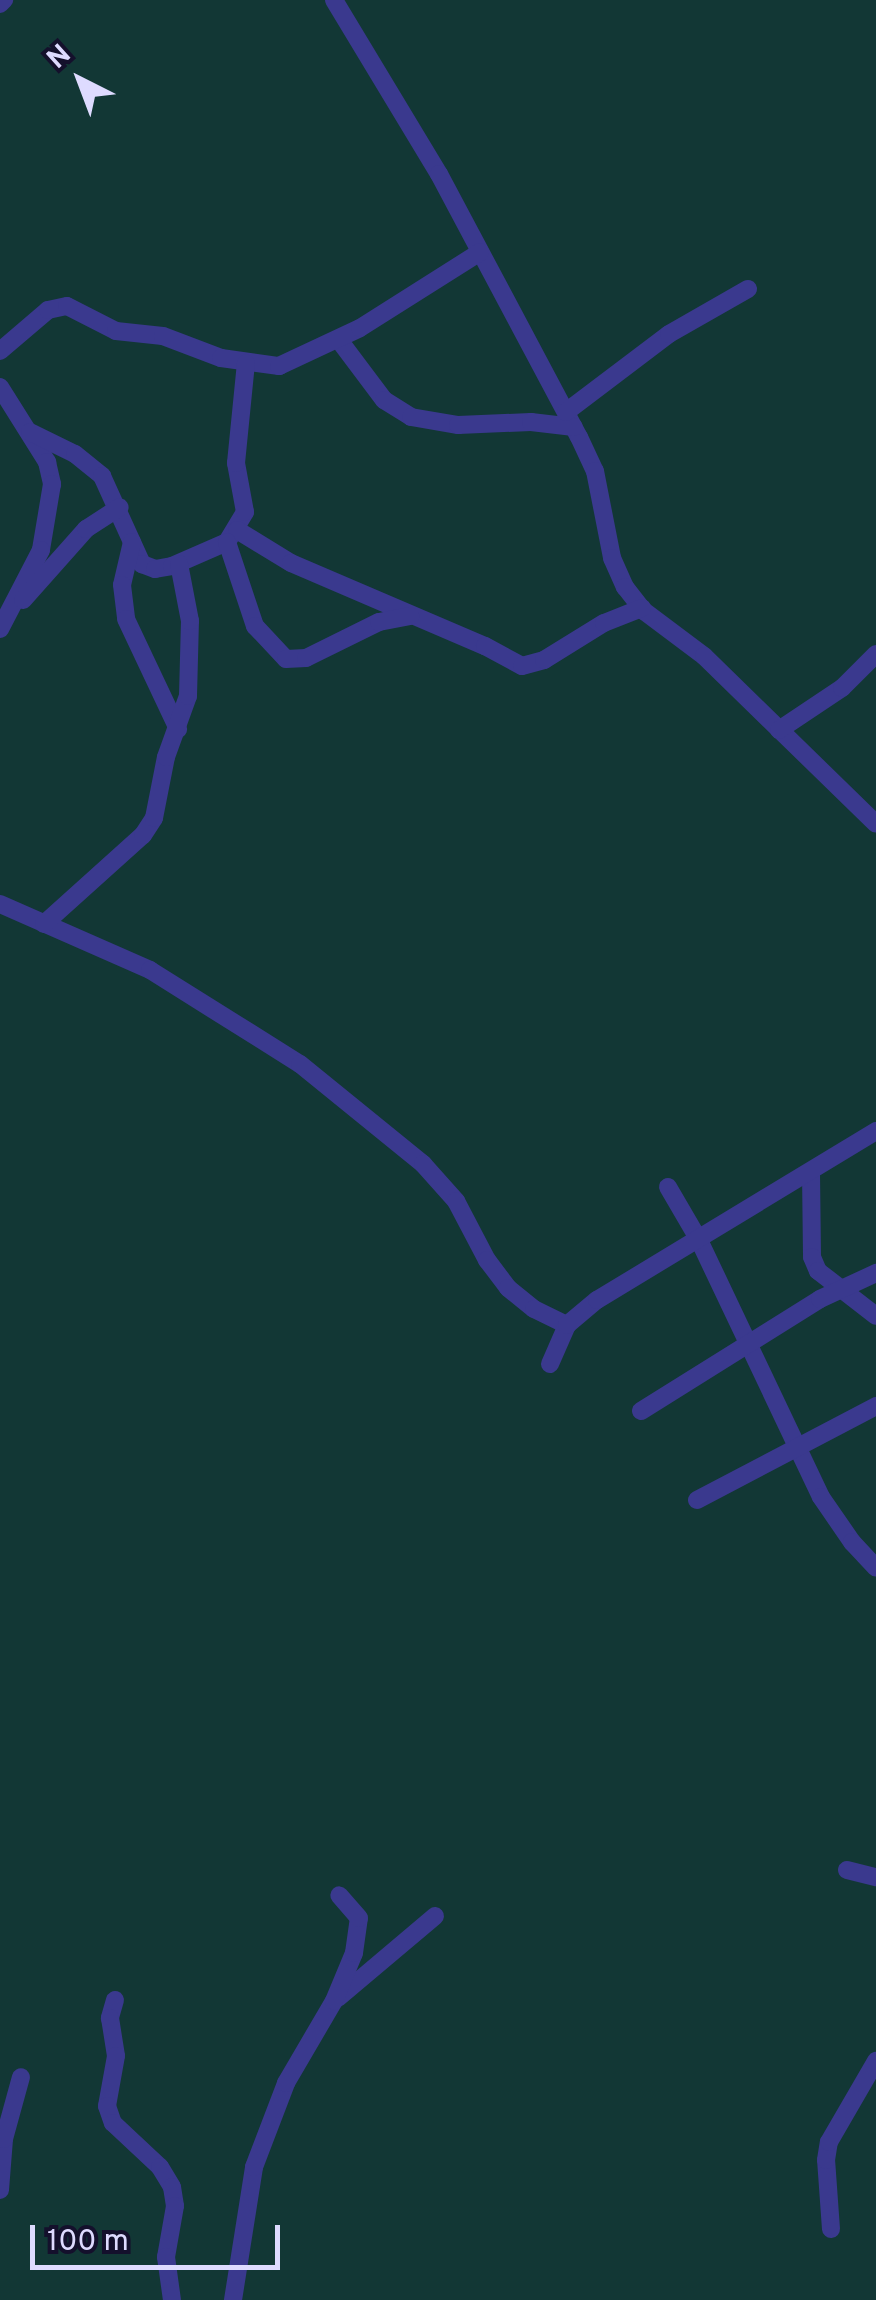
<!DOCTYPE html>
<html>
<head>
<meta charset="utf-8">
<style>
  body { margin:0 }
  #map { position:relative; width:876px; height:2300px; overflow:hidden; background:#14102c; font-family:Overpass,sans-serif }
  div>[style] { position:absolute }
  .green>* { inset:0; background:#123735 }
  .minor>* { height:18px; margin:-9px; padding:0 9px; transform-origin:9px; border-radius:9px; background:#3a398e }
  span { translate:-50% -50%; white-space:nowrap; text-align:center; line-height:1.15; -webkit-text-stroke:8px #14102c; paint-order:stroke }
  .north { position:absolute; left:30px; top:30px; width:100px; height:100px; -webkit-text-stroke:8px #14102c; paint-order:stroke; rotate:318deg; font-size:28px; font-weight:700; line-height:40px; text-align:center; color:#dedbff }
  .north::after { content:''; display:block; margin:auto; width:35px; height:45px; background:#dedbff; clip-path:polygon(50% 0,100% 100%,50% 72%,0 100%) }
  .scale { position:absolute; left:30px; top:2225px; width:250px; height:45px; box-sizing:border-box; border:5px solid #dedbff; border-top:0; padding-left:12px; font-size:30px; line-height:35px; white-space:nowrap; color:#dedbff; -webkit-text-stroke:8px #14102c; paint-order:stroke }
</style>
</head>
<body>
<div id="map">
  <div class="green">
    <div style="clip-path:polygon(0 0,876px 0,876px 2300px,0 2300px)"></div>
  </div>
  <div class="minor">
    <div style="left:334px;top:0;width:203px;rotate:58.9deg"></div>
    <div style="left:439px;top:174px;width:298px;rotate:62deg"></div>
    <div style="left:579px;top:437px;width:38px;rotate:65deg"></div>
    <div style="left:595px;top:471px;width:89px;rotate:78.9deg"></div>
    <div style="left:612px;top:558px;width:32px;rotate:66deg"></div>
    <div style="left:625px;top:587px;width:31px;rotate:52deg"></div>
    <div style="left:644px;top:611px;width:75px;rotate:36.9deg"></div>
    <div style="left:704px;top:656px;width:240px;rotate:44.3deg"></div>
    <div style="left:0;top:4px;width:6px;rotate:-45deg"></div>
    <div style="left:339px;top:340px;width:75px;rotate:53.1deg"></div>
    <div style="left:384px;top:400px;width:32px;rotate:32deg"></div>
    <div style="left:411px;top:417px;width:48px;rotate:9.7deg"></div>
    <div style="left:458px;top:425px;width:73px;rotate:-2.4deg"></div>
    <div style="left:531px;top:422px;width:43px;rotate:6.6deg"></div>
    <div style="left:0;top:351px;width:63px;rotate:-40.5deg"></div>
    <div style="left:48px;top:310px;width:19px;rotate:-12deg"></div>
    <div style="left:67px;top:306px;width:55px;rotate:27deg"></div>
    <div style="left:116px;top:331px;width:47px;rotate:6.1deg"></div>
    <div style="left:163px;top:336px;width:62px;rotate:20.8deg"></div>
    <div style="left:221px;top:358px;width:59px;rotate:7.9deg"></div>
    <div style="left:279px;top:366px;width:89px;rotate:-25.1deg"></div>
    <div style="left:360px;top:328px;width:142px;rotate:-32.3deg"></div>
    <div style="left:0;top:387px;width:89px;rotate:57.9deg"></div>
    <div style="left:47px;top:462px;width:23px;rotate:77deg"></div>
    <div style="left:52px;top:484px;width:67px;rotate:99.5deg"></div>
    <div style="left:41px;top:550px;width:89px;rotate:117.4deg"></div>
    <div style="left:566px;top:412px;width:129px;rotate:-37.1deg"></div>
    <div style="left:669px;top:334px;width:91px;rotate:-29.7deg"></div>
    <div style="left:30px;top:432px;width:50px;rotate:26.1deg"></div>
    <div style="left:75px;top:454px;width:35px;rotate:39deg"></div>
    <div style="left:102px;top:476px;width:97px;rotate:65.6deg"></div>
    <div style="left:142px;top:564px;width:14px;rotate:21deg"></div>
    <div style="left:155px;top:569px;width:17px;rotate:-10deg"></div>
    <div style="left:172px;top:566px;width:60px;rotate:-23.6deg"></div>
    <div style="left:227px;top:542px;width:35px;rotate:-59deg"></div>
    <div style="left:245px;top:512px;width:50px;rotate:-100.4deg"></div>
    <div style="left:236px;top:463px;width:100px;rotate:-84.3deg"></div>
    <div style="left:237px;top:530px;width:63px;rotate:31.4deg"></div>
    <div style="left:291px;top:563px;width:211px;rotate:23.2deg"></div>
    <div style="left:485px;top:646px;width:42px;rotate:28.4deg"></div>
    <div style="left:522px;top:666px;width:23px;rotate:-15deg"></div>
    <div style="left:544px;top:660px;width:70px;rotate:-31.7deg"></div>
    <div style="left:604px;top:623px;width:41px;rotate:-21.5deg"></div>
    <div style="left:132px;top:542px;width:44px;rotate:103.1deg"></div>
    <div style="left:122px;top:585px;width:34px;rotate:83deg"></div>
    <div style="left:126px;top:619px;width:122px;rotate:64.7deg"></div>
    <div style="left:227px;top:542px;width:89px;rotate:71.6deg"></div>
    <div style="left:255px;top:626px;width:45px;rotate:46.8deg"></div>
    <div style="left:286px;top:659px;width:20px;rotate:-3deg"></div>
    <div style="left:306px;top:658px;width:81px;rotate:-26.3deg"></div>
    <div style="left:379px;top:622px;width:32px;rotate:-11deg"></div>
    <div style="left:23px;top:600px;width:95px;rotate:-48.4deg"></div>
    <div style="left:86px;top:529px;width:40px;rotate:-32.9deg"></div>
    <div style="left:779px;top:730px;width:76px;rotate:-33.7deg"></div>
    <div style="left:842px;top:688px;width:48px;rotate:-45deg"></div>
    <div style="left:0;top:904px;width:164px;rotate:23.7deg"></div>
    <div style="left:150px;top:970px;width:177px;rotate:32.1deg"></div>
    <div style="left:300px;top:1064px;width:159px;rotate:39.1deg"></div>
    <div style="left:423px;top:1164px;width:50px;rotate:48.3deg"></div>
    <div style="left:456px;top:1201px;width:67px;rotate:62.3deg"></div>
    <div style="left:487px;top:1260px;width:35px;rotate:53deg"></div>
    <div style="left:508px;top:1288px;width:33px;rotate:39deg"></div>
    <div style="left:534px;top:1309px;width:37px;rotate:26deg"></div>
    <div style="left:44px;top:924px;width:133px;rotate:-42deg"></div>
    <div style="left:143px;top:835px;width:20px;rotate:-57deg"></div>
    <div style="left:154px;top:818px;width:62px;rotate:-78.9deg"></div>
    <div style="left:166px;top:757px;width:65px;rotate:-70.2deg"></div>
    <div style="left:188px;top:696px;width:75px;rotate:-88.5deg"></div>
    <div style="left:190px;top:621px;width:58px;rotate:-100.9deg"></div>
    <div style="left:811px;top:1173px;width:84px;rotate:89.3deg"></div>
    <div style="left:812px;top:1257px;width:15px;rotate:67deg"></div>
    <div style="left:818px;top:1271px;width:73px;rotate:37.8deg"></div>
    <div style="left:668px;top:1187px;width:61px;rotate:59.7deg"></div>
    <div style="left:699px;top:1240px;width:284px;rotate:64.6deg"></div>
    <div style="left:821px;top:1497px;width:55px;rotate:55.4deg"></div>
    <div style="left:852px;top:1542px;width:35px;rotate:47deg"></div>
    <div style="left:550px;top:1364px;width:43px;rotate:-66.4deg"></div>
    <div style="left:567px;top:1325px;width:39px;rotate:-40deg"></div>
    <div style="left:597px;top:1300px;width:326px;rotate:-31.2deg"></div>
    <div style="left:641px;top:1411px;width:211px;rotate:-32deg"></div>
    <div style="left:820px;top:1299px;width:62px;rotate:-24.9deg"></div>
    <div style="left:697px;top:1500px;width:202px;rotate:-27.7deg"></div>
    <div style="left:847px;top:1870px;width:30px;rotate:14deg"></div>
    <div style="left:338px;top:1998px;width:127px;rotate:-40.2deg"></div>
    <div style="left:115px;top:2000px;width:19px;rotate:106deg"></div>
    <div style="left:110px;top:2018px;width:38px;rotate:81deg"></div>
    <div style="left:116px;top:2056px;width:51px;rotate:100.2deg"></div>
    <div style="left:107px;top:2106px;width:18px;rotate:71deg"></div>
    <div style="left:113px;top:2123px;width:64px;rotate:43.1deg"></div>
    <div style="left:160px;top:2167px;width:23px;rotate:59deg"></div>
    <div style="left:172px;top:2187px;width:19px;rotate:81deg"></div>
    <div style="left:175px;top:2206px;width:52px;rotate:100deg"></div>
    <div style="left:166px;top:2257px;width:43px;rotate:82.1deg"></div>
    <div style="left:0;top:2190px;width:51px;rotate:-85.5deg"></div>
    <div style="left:4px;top:2139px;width:64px;rotate:-74.7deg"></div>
    <div style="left:831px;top:2229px;width:69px;rotate:-94.1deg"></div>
    <div style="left:826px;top:2160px;width:18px;rotate:-81deg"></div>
    <div style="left:829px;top:2142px;width:94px;rotate:-59.9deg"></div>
    <div style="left:233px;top:2300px;width:135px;rotate:-81deg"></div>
    <div style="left:254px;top:2167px;width:90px;rotate:-69.1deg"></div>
    <div style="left:286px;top:2083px;width:95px;rotate:-59.7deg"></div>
    <div style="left:334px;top:2001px;width:52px;rotate:-67.4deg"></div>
    <div style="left:354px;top:1953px;width:35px;rotate:-82deg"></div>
    <div style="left:359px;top:1918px;width:30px;rotate:-131deg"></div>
  </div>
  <div class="north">N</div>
  <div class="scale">100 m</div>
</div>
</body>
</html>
